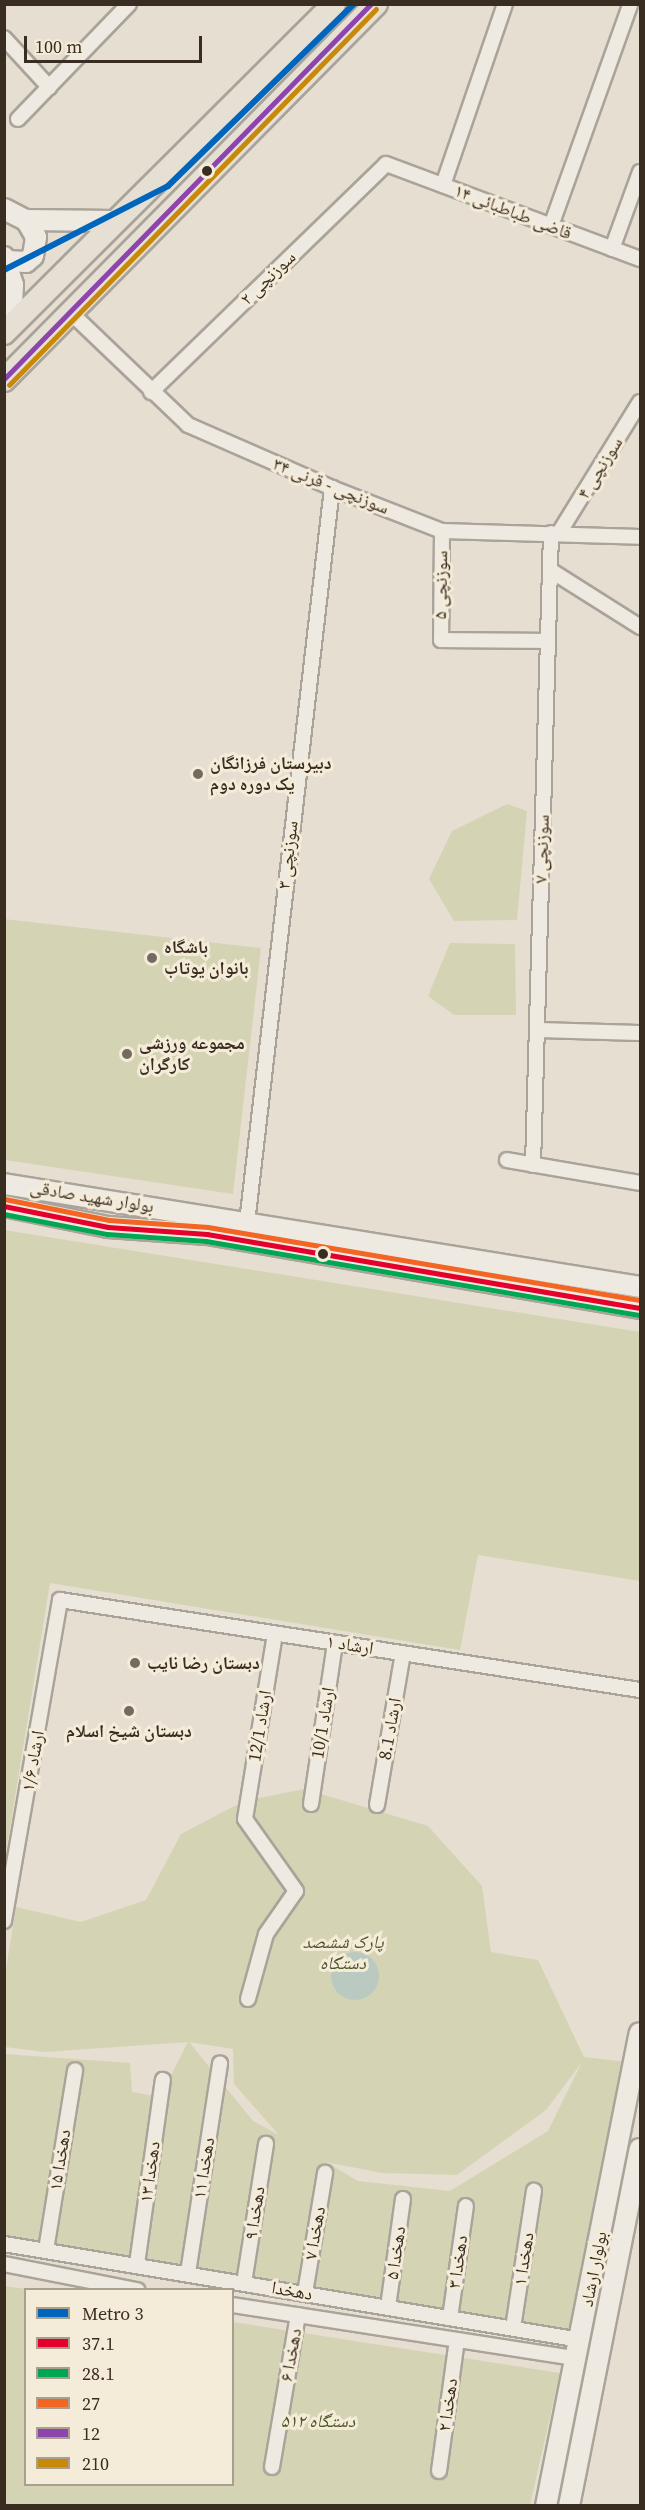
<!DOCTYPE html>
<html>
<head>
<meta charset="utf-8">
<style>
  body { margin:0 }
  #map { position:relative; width:645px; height:2510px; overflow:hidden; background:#e5ded1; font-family:"Source Serif 4","Noto Naskh Arabic",serif }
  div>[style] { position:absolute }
  .green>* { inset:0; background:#d4d4b4 }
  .water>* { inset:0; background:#bbcac1 }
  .round { border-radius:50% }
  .roads { filter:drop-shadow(2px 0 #aaa399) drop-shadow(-2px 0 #aaa399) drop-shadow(0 2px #aaa399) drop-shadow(0 -2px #aaa399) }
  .street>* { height:14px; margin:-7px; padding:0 7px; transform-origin:7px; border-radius:7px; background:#eeeae2 }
  .secondary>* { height:20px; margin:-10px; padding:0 10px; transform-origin:10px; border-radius:10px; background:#eeeae2 }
  .primary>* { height:22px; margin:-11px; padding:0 11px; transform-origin:11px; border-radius:11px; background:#e5dfd4 }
  .bus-1>* { height:4.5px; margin:-2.25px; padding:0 2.25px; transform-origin:2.25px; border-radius:2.25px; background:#e4002b }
  .bus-2>* { height:4.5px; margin:-2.25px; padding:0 2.25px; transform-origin:2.25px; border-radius:2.25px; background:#00a651 }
  .bus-3>* { height:4.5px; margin:-2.25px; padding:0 2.25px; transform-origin:2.25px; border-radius:2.25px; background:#f26522 }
  .bus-4>* { height:4.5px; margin:-2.25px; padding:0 2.25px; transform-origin:2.25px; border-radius:2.25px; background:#8e44ad }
  .bus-5>* { height:4.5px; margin:-2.25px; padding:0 2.25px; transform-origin:2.25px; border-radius:2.25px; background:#c88808 }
  .metro-1>* { height:6px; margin:-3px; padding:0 3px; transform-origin:3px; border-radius:3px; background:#0065bd }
  .dots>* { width:16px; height:16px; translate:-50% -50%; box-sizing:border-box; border:3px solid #f4ecd8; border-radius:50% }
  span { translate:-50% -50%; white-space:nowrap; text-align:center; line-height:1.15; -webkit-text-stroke:6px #f4ecd8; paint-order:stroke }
  .street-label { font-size:18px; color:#392c21 }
  .poi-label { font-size:18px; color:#392c21; font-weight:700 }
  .left { translate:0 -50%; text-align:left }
  .park-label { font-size:18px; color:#4b5529; font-style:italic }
  .frame { position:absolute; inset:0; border:6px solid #392c21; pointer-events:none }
  .legend { position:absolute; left:24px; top:2288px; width:210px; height:198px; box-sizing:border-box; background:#f4ecd8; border:2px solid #a99f8f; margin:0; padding:8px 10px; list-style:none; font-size:18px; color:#392c21 }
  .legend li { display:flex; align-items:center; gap:12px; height:30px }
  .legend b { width:30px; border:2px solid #a99f8f }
  .scale { position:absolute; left:24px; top:36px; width:178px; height:27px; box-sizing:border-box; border:3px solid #392c21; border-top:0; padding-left:8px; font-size:18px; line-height:21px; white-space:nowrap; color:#392c21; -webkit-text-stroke:4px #f4ecd8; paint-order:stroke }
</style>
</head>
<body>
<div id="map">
  <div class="green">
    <div style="clip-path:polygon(507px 804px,527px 811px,517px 920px,454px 921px,429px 879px,452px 831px)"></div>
    <div style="clip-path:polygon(4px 919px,261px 948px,233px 1194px,5px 1160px)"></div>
    <div style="clip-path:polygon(450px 943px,515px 944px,516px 1015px,454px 1015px,428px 996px)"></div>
    <div style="clip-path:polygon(4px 1230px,640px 1332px,640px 1581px,478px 1555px,460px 1650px,50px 1583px,5px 1858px)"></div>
    <div style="clip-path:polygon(evenodd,304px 1789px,428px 1826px,482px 1886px,491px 1952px,538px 1960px,584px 2057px,635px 2063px,580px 2340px,5px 2235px,5px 2054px,130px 2063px,132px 2092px,160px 2097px,188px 2042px,45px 2052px,5px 2047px,5px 1975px,16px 1907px,81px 1922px,146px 1900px,181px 1834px,244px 1801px,304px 1789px,189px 2042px,233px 2049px,234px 2084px,279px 2135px,253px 2121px,189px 2042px,304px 1789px,582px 2062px,548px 2131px,450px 2191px,358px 2181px,326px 2162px,382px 2173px,457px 2175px,546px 2110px,582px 2062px)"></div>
    <div style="clip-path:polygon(4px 2286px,27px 2289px,26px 2484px,232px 2484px,233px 2322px,560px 2373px,530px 2505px,5px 2505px)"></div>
  </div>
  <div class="water">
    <div class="round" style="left:331px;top:1952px;width:48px;height:48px"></div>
  </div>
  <div class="roads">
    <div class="street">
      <div style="left:4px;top:38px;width:67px;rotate:47.4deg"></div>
      <div style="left:18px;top:119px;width:160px;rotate:-46deg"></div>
      <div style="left:443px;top:185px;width:191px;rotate:-71.1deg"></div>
      <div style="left:551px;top:226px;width:235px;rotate:-70.3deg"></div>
      <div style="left:612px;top:249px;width:82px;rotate:-70deg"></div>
      <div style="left:71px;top:313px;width:162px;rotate:43.7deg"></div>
      <div style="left:188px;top:425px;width:157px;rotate:23.6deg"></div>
      <div style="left:332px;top:488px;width:118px;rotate:21.4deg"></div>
      <div style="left:442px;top:531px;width:198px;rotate:1.7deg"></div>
      <div style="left:151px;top:392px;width:327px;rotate:-44.1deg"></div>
      <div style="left:386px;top:164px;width:271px;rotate:20.5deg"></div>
      <div style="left:442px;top:531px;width:109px;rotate:90.5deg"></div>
      <div style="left:441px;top:640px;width:107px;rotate:0.5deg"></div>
      <div style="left:559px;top:533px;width:154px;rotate:-58.3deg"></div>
      <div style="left:550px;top:570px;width:107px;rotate:32.3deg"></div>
      <div style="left:538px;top:1030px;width:102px;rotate:1.7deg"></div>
      <div style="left:507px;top:1160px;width:135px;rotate:9.8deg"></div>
      <div style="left:533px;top:1165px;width:632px;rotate:-88.37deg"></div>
      <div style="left:247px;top:1223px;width:740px;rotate:-83.4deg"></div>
      <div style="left:311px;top:1804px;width:163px;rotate:-81.5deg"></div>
      <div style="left:377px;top:1805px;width:154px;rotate:-80.3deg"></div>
      <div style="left:4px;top:1921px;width:326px;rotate:-80.1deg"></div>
      <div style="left:60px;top:1600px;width:587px;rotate:8.82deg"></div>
      <div style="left:248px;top:1999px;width:67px;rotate:-74.5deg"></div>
      <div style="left:266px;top:1934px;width:52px;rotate:-55.1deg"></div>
      <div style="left:296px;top:1891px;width:88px;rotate:-125.3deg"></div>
      <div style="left:245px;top:1819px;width:188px;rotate:-80.8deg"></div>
      <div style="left:4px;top:2244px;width:584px;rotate:9.46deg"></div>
      <div style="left:46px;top:2250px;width:182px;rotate:-80.8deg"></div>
      <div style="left:4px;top:2264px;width:136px;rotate:11.1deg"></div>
      <div style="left:137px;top:2264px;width:186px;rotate:-82deg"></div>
      <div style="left:188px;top:2273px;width:212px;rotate:-81.3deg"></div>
      <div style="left:244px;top:2283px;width:141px;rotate:-81deg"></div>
      <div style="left:305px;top:2293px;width:122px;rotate:-80.5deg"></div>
      <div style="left:232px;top:2305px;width:348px;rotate:8.8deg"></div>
      <div style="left:388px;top:2307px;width:109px;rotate:-82.1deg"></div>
      <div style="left:450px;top:2318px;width:113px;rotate:-81.9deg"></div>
      <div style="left:513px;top:2328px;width:139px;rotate:-81.3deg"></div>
      <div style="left:272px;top:2467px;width:154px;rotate:-80.3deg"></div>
      <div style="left:439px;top:2471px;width:132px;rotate:-82.2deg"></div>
    </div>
    <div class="secondary">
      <div style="left:4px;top:209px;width:25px;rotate:27deg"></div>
      <div style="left:26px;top:220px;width:88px;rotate:0.7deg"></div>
      <div style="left:4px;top:257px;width:29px;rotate:72deg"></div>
      <div style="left:13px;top:285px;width:41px;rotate:92.8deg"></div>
      <div style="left:7px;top:261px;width:19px;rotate:3deg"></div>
      <div style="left:26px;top:262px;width:9px;rotate:-41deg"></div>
      <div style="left:33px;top:256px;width:19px;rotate:-81deg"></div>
      <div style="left:36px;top:237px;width:20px;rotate:-120deg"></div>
      <div style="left:4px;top:1184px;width:644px;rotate:9.2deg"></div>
      <div style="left:4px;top:1206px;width:106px;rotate:11.4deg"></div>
      <div style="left:108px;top:1227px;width:99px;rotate:4deg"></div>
      <div style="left:207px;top:1234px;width:439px;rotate:9.7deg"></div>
      <div style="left:546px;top:2506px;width:482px;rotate:-78.8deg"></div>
      <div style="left:569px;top:2506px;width:364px;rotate:-78.8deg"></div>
    </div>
    <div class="primary">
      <div style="left:4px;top:333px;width:466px;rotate:-44.9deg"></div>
      <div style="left:4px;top:380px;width:529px;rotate:-45.31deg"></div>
    </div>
  </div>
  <div class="bus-1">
    <div style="left:4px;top:1206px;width:106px;rotate:11.4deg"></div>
    <div style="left:108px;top:1227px;width:99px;rotate:4deg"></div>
    <div style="left:207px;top:1234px;width:439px;rotate:9.7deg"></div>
  </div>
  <div class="bus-2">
    <div style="left:4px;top:1214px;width:105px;rotate:11deg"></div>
    <div style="left:107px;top:1234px;width:99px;rotate:4deg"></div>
    <div style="left:206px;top:1241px;width:439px;rotate:9.7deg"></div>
  </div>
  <div class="bus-3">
    <div style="left:5px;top:1199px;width:106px;rotate:11.4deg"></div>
    <div style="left:109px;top:1220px;width:99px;rotate:4deg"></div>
    <div style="left:208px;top:1227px;width:438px;rotate:9.6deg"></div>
  </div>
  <div class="bus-4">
    <div style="left:4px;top:379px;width:525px;rotate:-45.62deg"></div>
  </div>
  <div class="bus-5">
    <div style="left:9px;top:385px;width:525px;rotate:-45.69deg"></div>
  </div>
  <div class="metro-1">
    <div style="left:4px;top:270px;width:184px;rotate:-27.1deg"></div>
    <div style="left:168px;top:186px;width:260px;rotate:-44.4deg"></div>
  </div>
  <div class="dots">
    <div style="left:207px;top:171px;background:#392c21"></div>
    <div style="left:198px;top:774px;background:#756a5f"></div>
    <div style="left:152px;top:958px;background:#756a5f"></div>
    <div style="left:127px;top:1054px;background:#756a5f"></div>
    <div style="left:323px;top:1254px;background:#392c21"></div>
    <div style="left:135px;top:1663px;background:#756a5f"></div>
    <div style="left:129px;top:1711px;background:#756a5f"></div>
  </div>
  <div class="street-label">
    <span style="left:513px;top:212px;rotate:21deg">قاضی طباطبائی ۱۴</span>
    <span style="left:268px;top:278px;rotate:-44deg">سوزنچی ۲</span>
    <span style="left:600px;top:468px;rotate:-58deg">سوزنچی ۴</span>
    <span style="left:331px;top:486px;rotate:22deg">سوزنچی - قرنی ۳۴</span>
    <span style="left:441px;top:585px;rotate:-89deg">سوزنچی ۵</span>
    <span style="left:542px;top:849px;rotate:-88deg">سوزنچی ۷</span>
    <span style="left:288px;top:855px;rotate:-83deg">سوزنچی ۳</span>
    <span style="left:92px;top:1197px;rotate:9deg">بولوار شهید صادقی</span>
    <span style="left:350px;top:1645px;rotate:9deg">ارشاد ۱</span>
    <span style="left:323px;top:1723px;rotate:-81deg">ارشاد 10/1</span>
    <span style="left:260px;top:1726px;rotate:-81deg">ارشاد 12/1</span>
    <span style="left:390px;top:1729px;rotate:-80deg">ارشاد 8.1</span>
    <span style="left:33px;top:1761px;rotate:-80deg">ارشاد ۱/۶</span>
    <span style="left:60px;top:2160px;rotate:-81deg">دهخدا ۱۵</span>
    <span style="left:204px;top:2168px;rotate:-81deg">دهخدا ۱۱</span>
    <span style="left:150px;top:2172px;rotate:-82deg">دهخدا ۱۳</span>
    <span style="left:255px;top:2213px;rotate:-81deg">دهخدا ۹</span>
    <span style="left:315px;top:2233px;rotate:-80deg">دهخدا ۷</span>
    <span style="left:396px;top:2253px;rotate:-82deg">دهخدا ۵</span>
    <span style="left:524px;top:2259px;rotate:-81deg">دهخدا ۱</span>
    <span style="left:458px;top:2262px;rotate:-82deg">دهخدا ۳</span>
    <span style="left:594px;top:2269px;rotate:-79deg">بولوار ارشاد</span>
    <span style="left:292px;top:2291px;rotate:10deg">دهخدا</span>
    <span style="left:291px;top:2355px;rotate:-80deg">دهخدا ۶</span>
    <span style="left:448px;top:2405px;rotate:-82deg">دهخدا ۲</span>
  </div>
  <div class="poi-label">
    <span class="left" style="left:210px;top:774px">دبیرستان فرزانگان<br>یک دوره دوم</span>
    <span class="left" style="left:164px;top:958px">باشگاه<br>بانوان یوتاب</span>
    <span class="left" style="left:139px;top:1054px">مجموعه ورزشی<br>کارگران</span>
    <span class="left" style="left:147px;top:1663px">دبستان رضا نایب</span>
    <span style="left:129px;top:1731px">دبستان شیخ اسلام</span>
  </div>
  <div class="park-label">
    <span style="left:343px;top:1953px">پارک‌ ششصد<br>دستگاه</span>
    <span style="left:318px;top:2421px">۵۱۲ دستگاه</span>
  </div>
  <div class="frame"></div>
  <ul class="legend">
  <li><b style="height:8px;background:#0065bd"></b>Metro 3</li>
  <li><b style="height:8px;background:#e4002b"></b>37.1</li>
  <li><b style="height:8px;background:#00a651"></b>28.1</li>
  <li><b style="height:8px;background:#f26522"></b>27</li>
  <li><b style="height:8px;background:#8e44ad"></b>12</li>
  <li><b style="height:8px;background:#c88808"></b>210</li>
  </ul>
  <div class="scale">100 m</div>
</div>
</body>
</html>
